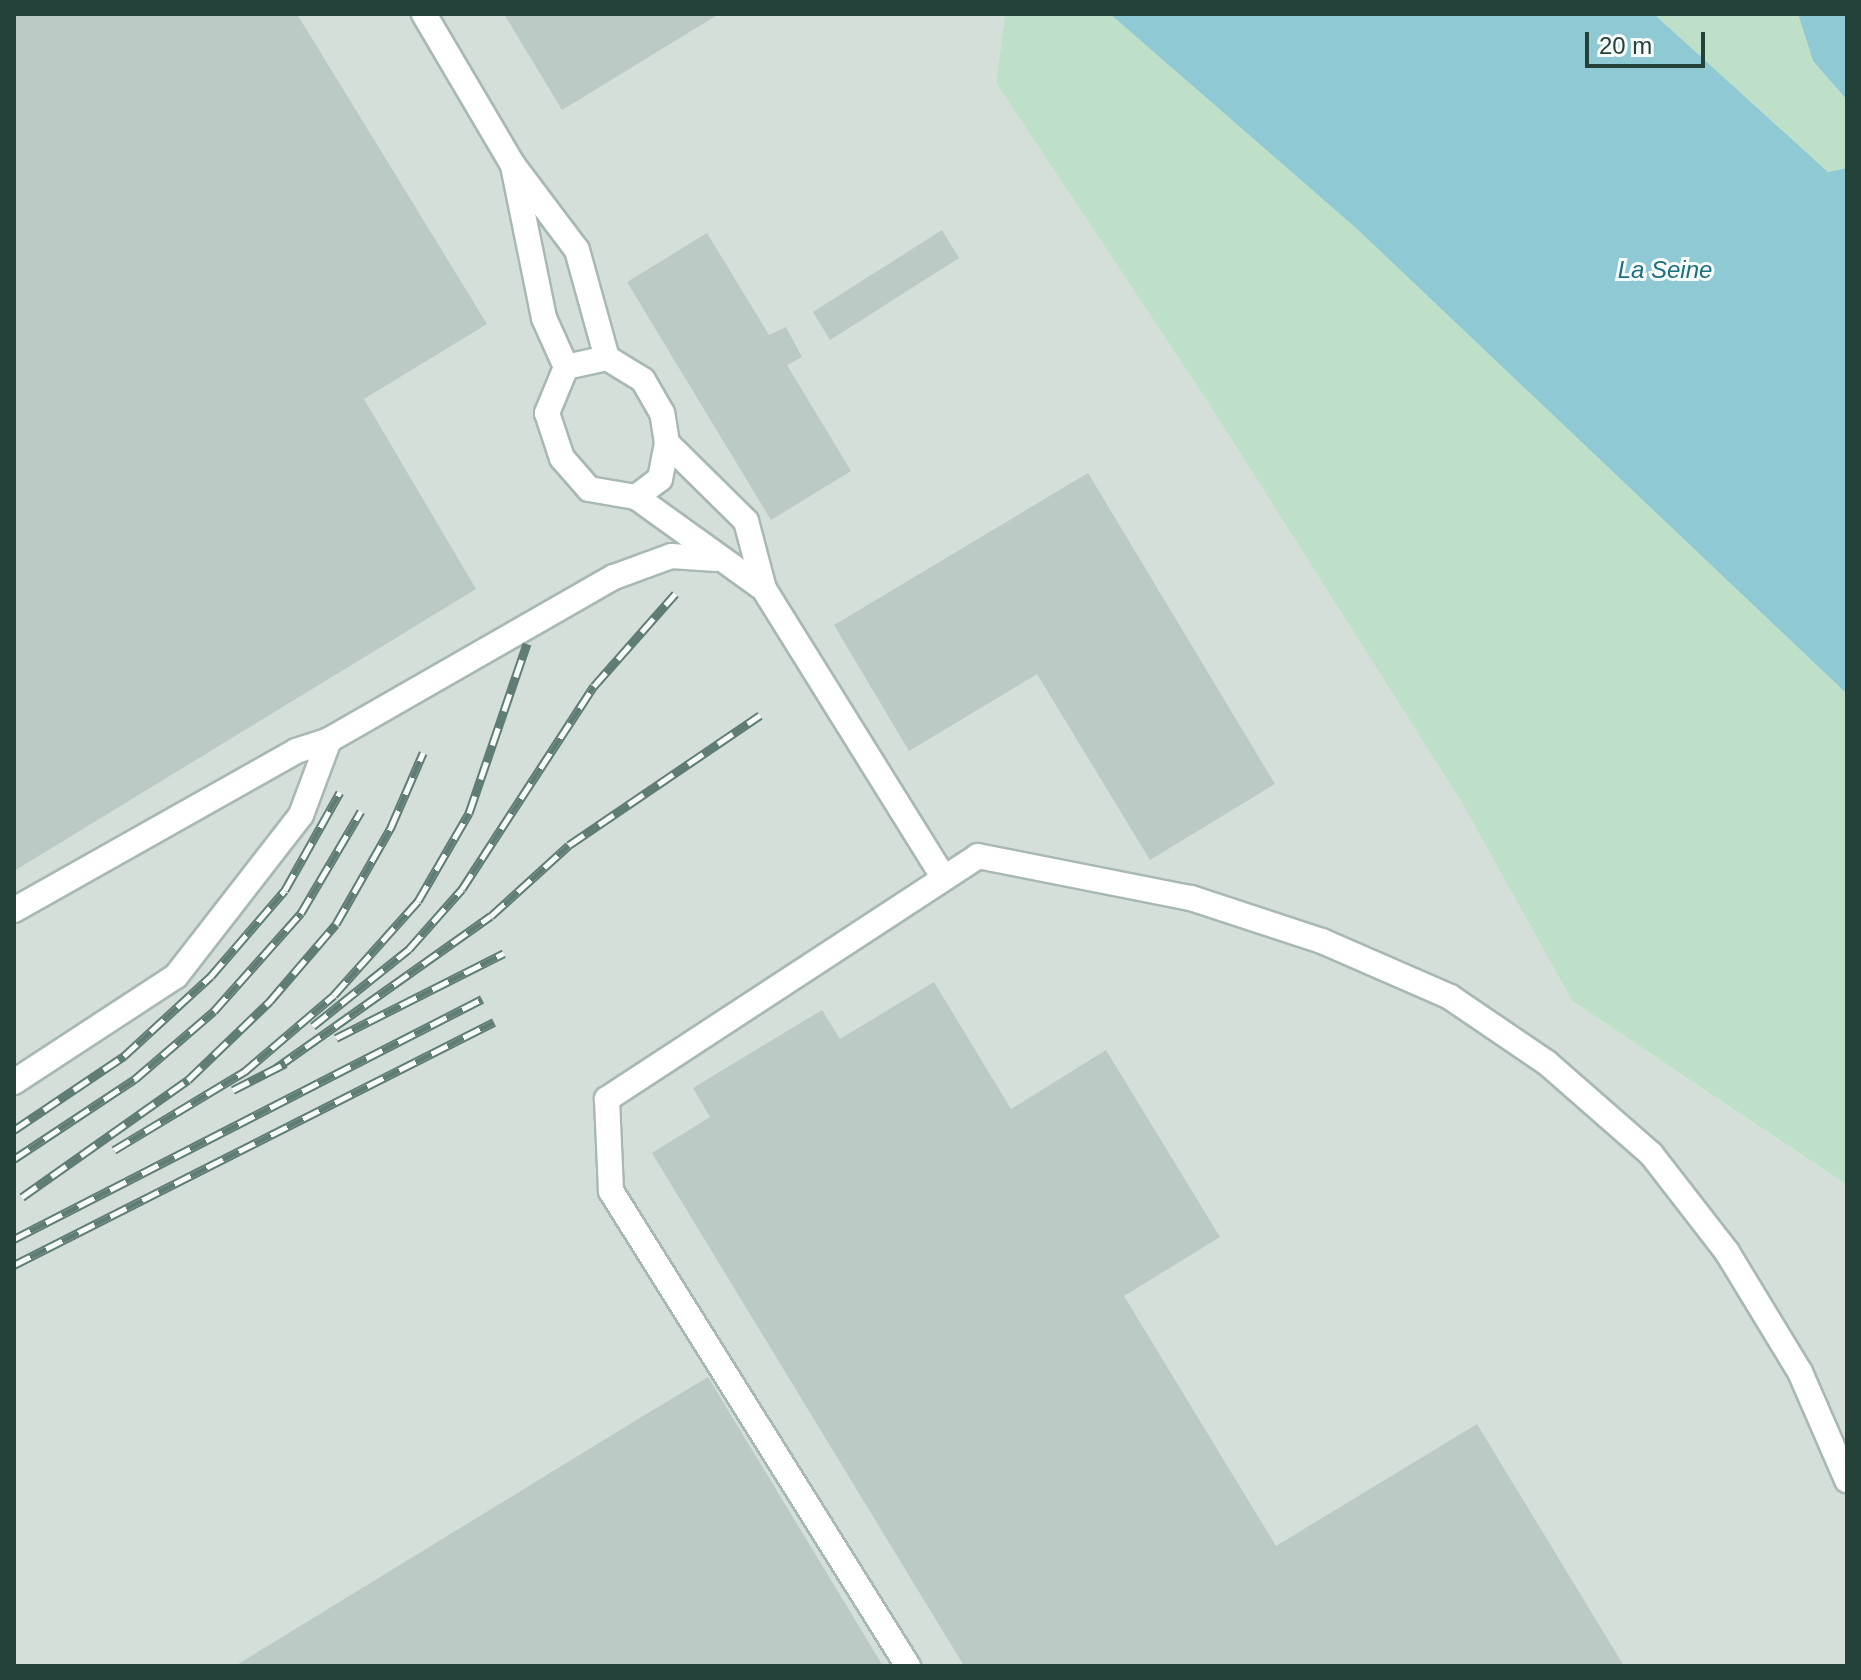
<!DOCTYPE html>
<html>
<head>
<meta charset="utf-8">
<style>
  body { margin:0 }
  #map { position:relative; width:1861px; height:1680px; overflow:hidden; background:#e6efeb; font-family:Arial,sans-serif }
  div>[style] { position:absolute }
  .built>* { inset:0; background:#d4dfda }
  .green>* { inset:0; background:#bfe0c8 }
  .water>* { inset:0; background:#8ec9d4 }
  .building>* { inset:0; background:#bbcac4 }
  .roads { filter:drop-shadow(2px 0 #a8b8b2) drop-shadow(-2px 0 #a8b8b2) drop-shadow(0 2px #a8b8b2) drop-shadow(0 -2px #a8b8b2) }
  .lane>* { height:24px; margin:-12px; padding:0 12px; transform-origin:12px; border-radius:12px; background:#fff }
  .rail>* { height:9px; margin-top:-4.5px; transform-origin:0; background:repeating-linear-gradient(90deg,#f7fbf9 0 18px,#5f7d75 0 36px); box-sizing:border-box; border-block:2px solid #5f7d75 }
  span { translate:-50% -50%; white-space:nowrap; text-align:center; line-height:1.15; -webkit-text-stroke:6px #f7fbf9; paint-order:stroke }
  .water-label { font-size:24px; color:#1c6f80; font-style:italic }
  .frame { position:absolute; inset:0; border:16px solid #24423a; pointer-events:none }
  .scale { position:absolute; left:1585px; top:32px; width:120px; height:36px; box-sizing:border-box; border:4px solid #24423a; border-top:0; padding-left:10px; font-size:24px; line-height:28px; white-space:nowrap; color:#24423a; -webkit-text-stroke:6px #f7fbf9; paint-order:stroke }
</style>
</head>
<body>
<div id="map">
  <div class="built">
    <div style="clip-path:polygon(14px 14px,1005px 14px,996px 83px,1207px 401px,1462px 803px,1572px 1001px,1847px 1185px,1847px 1666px,14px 1666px)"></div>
  </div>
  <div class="green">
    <div style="clip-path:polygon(1005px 14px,1110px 14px,1357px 229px,1847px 694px,1847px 1185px,1572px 1001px,1462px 803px,1207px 401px,996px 83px)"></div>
    <div style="clip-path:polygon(1654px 14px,1798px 14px,1813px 61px,1847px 100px,1847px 168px,1828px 172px)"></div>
  </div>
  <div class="water">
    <div style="clip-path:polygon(1110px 14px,1654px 14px,1828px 172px,1847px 168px,1847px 694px,1357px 229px)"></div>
    <div style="clip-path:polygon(1798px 14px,1847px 14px,1847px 100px,1813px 61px)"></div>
  </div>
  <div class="building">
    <div style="clip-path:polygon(14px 14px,297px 14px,487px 324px,364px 399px,476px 589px,14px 871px)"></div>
    <div style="clip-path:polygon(504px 14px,719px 14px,562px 110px)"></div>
    <div style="clip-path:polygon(942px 230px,959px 258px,830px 340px,813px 312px)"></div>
    <div style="clip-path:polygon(707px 233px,769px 335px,786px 327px,802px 357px,787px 365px,851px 471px,771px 520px,627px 282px)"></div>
    <div style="clip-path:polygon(1088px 473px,1275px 784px,1150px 860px,1037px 674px,909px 751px,834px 625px)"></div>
    <div style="clip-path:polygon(934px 982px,1011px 1109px,1106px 1050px,1220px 1237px,1124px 1296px,1276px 1546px,1477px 1424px,1624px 1666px,964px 1666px,652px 1153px,710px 1117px,693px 1088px,822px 1010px,840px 1039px)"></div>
    <div style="clip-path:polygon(708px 1377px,883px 1666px,235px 1666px,643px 1416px)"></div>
  </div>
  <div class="roads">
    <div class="lane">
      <div style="left:424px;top:14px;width:175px;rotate:59.5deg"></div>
      <div style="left:566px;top:367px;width:54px;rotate:-114.2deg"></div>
      <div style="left:544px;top:318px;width:156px;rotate:-101.5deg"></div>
      <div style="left:513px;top:165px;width:106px;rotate:53deg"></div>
      <div style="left:577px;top:250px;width:112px;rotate:74.5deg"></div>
      <div style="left:636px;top:497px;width:30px;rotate:-37deg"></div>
      <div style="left:660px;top:479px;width:37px;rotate:-79deg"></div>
      <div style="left:667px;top:443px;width:30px;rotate:-99deg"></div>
      <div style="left:662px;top:413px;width:38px;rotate:-120deg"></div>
      <div style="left:643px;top:380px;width:42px;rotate:-148.6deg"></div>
      <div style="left:607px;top:358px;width:42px;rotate:167.6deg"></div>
      <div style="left:566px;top:367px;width:50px;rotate:112.4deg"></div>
      <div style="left:547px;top:413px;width:47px;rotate:71.6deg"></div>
      <div style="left:562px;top:458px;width:41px;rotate:48.9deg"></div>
      <div style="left:589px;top:489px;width:48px;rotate:9.7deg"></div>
      <div style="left:636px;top:497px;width:158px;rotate:35.7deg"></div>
      <div style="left:764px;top:589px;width:70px;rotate:-104.8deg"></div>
      <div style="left:746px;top:521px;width:111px;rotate:-135.4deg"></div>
      <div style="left:764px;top:589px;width:337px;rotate:58.1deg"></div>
      <div style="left:329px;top:740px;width:328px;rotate:-29.8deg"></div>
      <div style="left:614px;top:577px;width:61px;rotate:-20.2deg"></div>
      <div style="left:671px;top:556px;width:45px;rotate:3.8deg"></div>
      <div style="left:14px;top:910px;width:324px;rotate:-29.4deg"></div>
      <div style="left:296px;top:751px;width:35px;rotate:-18deg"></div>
      <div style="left:329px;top:740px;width:80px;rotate:110.5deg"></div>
      <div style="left:301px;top:815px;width:204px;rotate:127.8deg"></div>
      <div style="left:176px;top:976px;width:194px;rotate:146.8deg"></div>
      <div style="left:908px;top:1666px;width:560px;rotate:-122.02deg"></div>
      <div style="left:611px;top:1191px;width:92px;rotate:-92.5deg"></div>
      <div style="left:607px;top:1099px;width:443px;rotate:-33.2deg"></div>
      <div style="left:978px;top:856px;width:217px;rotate:11.2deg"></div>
      <div style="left:1191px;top:898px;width:138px;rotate:18.2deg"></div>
      <div style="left:1322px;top:941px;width:140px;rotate:23.6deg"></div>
      <div style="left:1450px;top:997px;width:117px;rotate:34.2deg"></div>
      <div style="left:1547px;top:1063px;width:138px;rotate:41.2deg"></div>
      <div style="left:1651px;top:1154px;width:124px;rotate:52.2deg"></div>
      <div style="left:1727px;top:1252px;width:140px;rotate:58.7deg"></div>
      <div style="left:1800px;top:1372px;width:118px;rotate:66.5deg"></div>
    </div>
  </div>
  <div class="rail">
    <div style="left:313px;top:1026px;width:123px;rotate:-38.7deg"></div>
    <div style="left:409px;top:949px;width:80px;rotate:-48.5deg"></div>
    <div style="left:462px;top:889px;width:242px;rotate:-57deg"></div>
    <div style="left:594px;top:686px;width:123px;rotate:-48.6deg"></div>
    <div style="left:336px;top:1038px;width:188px;rotate:-26.8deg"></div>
    <div style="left:276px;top:1068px;width:263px;rotate:-35.3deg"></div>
    <div style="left:491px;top:916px;width:105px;rotate:-42.3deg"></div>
    <div style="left:569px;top:845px;width:231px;rotate:-34.2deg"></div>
    <div style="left:233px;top:1090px;width:59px;rotate:-27deg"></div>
    <div style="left:14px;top:1130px;width:133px;rotate:-33.9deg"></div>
    <div style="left:124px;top:1056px;width:118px;rotate:-42.6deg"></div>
    <div style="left:211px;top:976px;width:113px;rotate:-49.3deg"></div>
    <div style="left:285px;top:890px;width:112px;rotate:-60.7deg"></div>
    <div style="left:114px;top:1150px;width:152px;rotate:-31deg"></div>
    <div style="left:244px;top:1072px;width:118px;rotate:-40.5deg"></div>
    <div style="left:334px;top:995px;width:126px;rotate:-48.2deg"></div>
    <div style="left:418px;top:901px;width:102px;rotate:-59.9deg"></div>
    <div style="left:469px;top:813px;width:179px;rotate:-71.1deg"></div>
    <div style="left:14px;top:1159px;width:145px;rotate:-33.5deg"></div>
    <div style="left:135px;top:1079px;width:104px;rotate:-40.7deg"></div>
    <div style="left:214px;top:1011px;width:131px;rotate:-48.4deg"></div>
    <div style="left:301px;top:913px;width:118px;rotate:-59.5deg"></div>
    <div style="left:22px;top:1197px;width:203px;rotate:-35.2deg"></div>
    <div style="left:188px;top:1080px;width:114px;rotate:-43.9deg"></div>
    <div style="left:270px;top:1001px;width:101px;rotate:-49.4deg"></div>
    <div style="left:336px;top:924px;width:112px;rotate:-60.4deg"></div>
    <div style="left:391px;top:827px;width:81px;rotate:-66.6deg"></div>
    <div style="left:14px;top:1239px;width:526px;rotate:-27.15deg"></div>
    <div style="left:14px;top:1265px;width:538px;rotate:-26.85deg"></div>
  </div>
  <div class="water-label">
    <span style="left:1665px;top:270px">La Seine</span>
  </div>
  <div class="frame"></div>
  <div class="scale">20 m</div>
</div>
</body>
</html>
